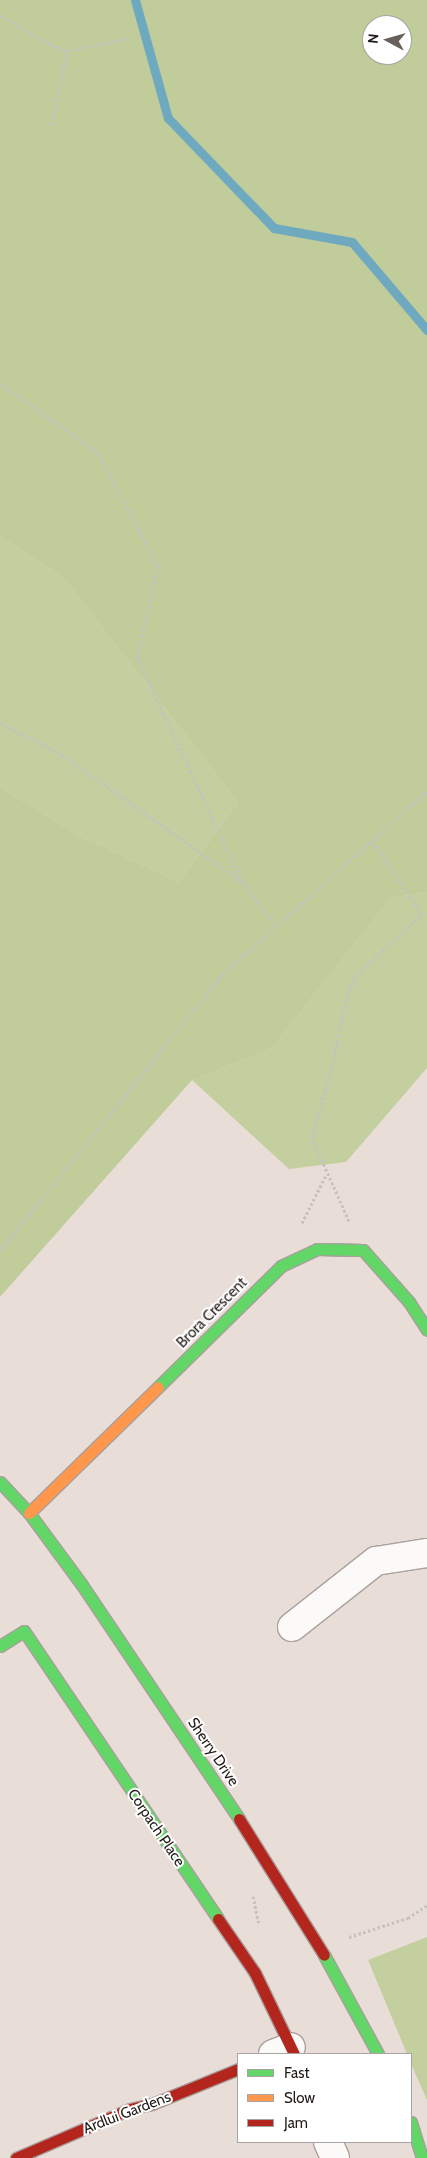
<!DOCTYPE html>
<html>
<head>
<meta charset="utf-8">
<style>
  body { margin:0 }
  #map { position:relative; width:427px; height:2158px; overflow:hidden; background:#e9ddd8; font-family:Cabin,sans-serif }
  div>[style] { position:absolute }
  .green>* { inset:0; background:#c4cfa0 }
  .forest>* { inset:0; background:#c0cc99 }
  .stream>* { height:9px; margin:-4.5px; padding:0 4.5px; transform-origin:4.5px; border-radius:4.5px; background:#6ea9c0 }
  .path>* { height:3px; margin-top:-1.5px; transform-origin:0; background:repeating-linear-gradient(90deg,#c6c1c1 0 2.5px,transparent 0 5px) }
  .roads { filter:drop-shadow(1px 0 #a99f9c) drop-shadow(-1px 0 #a99f9c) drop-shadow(0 1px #a99f9c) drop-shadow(0 -1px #a99f9c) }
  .street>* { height:28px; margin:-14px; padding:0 14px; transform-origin:14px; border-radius:14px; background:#fcfaf9 }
  .fast>* { height:11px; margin:-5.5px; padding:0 5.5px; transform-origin:5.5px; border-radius:5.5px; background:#63d668 }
  .slow>* { height:11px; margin:-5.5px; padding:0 5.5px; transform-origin:5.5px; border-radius:5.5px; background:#ff974d }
  .jam>* { height:11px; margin:-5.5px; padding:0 5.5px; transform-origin:5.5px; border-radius:5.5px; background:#b3261e }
  span { translate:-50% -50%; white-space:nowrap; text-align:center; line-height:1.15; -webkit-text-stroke:4px #fff; paint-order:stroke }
  .street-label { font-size:15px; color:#231c19 }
  .legend { position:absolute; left:237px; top:2053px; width:175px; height:90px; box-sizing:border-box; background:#fff; border:1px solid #a7a4a3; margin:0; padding:6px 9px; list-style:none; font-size:15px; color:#231c19 }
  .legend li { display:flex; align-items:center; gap:10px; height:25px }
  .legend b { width:25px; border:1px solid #a7a4a3 }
  .north { position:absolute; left:362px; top:15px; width:50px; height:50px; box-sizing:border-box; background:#fff; border:1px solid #a7a4a3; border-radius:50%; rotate:276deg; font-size:14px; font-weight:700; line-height:20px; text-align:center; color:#231c19 }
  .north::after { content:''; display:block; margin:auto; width:18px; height:22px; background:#68605c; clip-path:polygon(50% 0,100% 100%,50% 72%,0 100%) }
</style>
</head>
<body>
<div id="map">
  <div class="green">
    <div style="clip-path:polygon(0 537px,63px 577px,238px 802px,179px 882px,78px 835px,0 787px)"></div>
    <div style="clip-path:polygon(427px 892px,427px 1068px,346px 1162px,289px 1169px,192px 1080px,271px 1049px,391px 898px)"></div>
    <div style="clip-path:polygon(427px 1937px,427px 2100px,411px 2064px,411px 2054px,407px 2054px,368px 1960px)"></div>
  </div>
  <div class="forest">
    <div style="clip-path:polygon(evenodd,0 0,427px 0,427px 892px,391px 898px,271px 1049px,192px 1080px,0 1297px,0 787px,78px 835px,179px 882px,238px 802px,63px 577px,0 537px,0 0,372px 25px,402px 25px,402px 55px,372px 55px,372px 25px)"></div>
  </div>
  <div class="stream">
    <div style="left:135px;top:0;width:123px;rotate:74.4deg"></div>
    <div style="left:168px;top:118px;width:153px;rotate:46.1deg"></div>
    <div style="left:274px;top:228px;width:79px;rotate:10.2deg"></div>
    <div style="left:352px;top:242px;width:116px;rotate:49.6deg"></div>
  </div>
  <div class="path">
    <div style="left:0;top:15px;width:57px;rotate:30.6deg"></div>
    <div style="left:49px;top:44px;width:19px;rotate:21deg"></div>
    <div style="left:67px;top:51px;width:64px;rotate:-11.7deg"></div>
    <div style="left:52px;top:125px;width:76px;rotate:-78.5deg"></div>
    <div style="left:0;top:383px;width:120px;rotate:35.5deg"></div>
    <div style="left:98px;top:453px;width:128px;rotate:62deg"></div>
    <div style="left:158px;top:566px;width:93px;rotate:103deg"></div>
    <div style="left:137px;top:657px;width:247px;rotate:64.9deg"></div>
    <div style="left:242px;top:881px;width:57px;rotate:53.5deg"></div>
    <div style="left:0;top:723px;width:65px;rotate:26.6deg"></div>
    <div style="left:58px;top:752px;width:224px;rotate:35.2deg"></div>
    <div style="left:349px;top:1221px;width:91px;rotate:-114deg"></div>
    <div style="left:312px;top:1138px;width:75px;rotate:-74.5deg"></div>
    <div style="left:332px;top:1066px;width:67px;rotate:-78deg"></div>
    <div style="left:346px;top:1000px;width:27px;rotate:-68deg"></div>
    <div style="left:356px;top:975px;width:90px;rotate:-42.7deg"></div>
    <div style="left:422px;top:914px;width:87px;rotate:-124.2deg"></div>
    <div style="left:302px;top:1223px;width:54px;rotate:-63.4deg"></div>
    <div style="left:0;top:1251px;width:356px;rotate:-51.2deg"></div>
    <div style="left:223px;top:974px;width:274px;rotate:-41.9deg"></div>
    <div style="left:253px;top:1896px;width:29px;rotate:78deg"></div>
    <div style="left:349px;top:1937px;width:62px;rotate:-17.9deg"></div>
    <div style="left:408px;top:1918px;width:23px;rotate:-34deg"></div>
  </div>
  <div class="roads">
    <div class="street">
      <div style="left:292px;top:1627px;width:107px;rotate:-38.2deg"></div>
      <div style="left:376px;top:1561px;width:52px;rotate:-8.9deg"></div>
      <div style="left:273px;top:2054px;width:19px;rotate:-21deg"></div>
      <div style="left:328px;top:2142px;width:17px;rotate:66deg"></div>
    </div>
    <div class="fast">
      <div style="left:158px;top:1387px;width:173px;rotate:-44.5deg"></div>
      <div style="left:281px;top:1266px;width:40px;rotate:-25deg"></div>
      <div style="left:317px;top:1249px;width:46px;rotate:1.2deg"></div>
      <div style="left:363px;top:1250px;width:69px;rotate:48.5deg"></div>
      <div style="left:409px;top:1302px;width:33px;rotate:57deg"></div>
      <div style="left:0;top:1482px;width:42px;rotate:46.9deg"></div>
      <div style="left:29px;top:1513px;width:89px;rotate:53.6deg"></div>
      <div style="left:82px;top:1585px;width:282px;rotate:56.1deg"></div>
      <div style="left:0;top:1646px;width:28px;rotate:-32deg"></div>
      <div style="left:24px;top:1631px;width:347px;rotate:56deg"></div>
      <div style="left:324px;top:1955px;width:113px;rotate:61.4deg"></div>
      <div style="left:411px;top:2122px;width:38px;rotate:73deg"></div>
    </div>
    <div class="slow">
      <div style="left:29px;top:1513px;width:180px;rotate:-44.3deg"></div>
    </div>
    <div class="jam">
      <div style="left:239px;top:1819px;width:160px;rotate:58deg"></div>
      <div style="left:218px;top:1919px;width:65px;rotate:55.6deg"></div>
      <div style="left:255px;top:1973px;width:90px;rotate:64.3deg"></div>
      <div style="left:16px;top:2158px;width:124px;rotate:-23.3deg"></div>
      <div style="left:130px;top:2109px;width:23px;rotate:-13deg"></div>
      <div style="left:152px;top:2104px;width:93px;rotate:-22.1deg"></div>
    </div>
  </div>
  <div class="street-label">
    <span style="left:212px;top:1313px;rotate:-45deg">Brora Crescent</span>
    <span style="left:213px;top:1752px;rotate:56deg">Sherry Drive</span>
    <span style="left:156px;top:1828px;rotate:56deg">Corpach Place</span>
    <span style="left:127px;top:2113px;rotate:-21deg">Ardlui Gardens</span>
  </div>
  <ul class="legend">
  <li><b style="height:6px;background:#63d668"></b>Fast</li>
  <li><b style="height:6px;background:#ff974d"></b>Slow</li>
  <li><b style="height:6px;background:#b3261e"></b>Jam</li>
  </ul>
  <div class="north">N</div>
</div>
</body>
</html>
